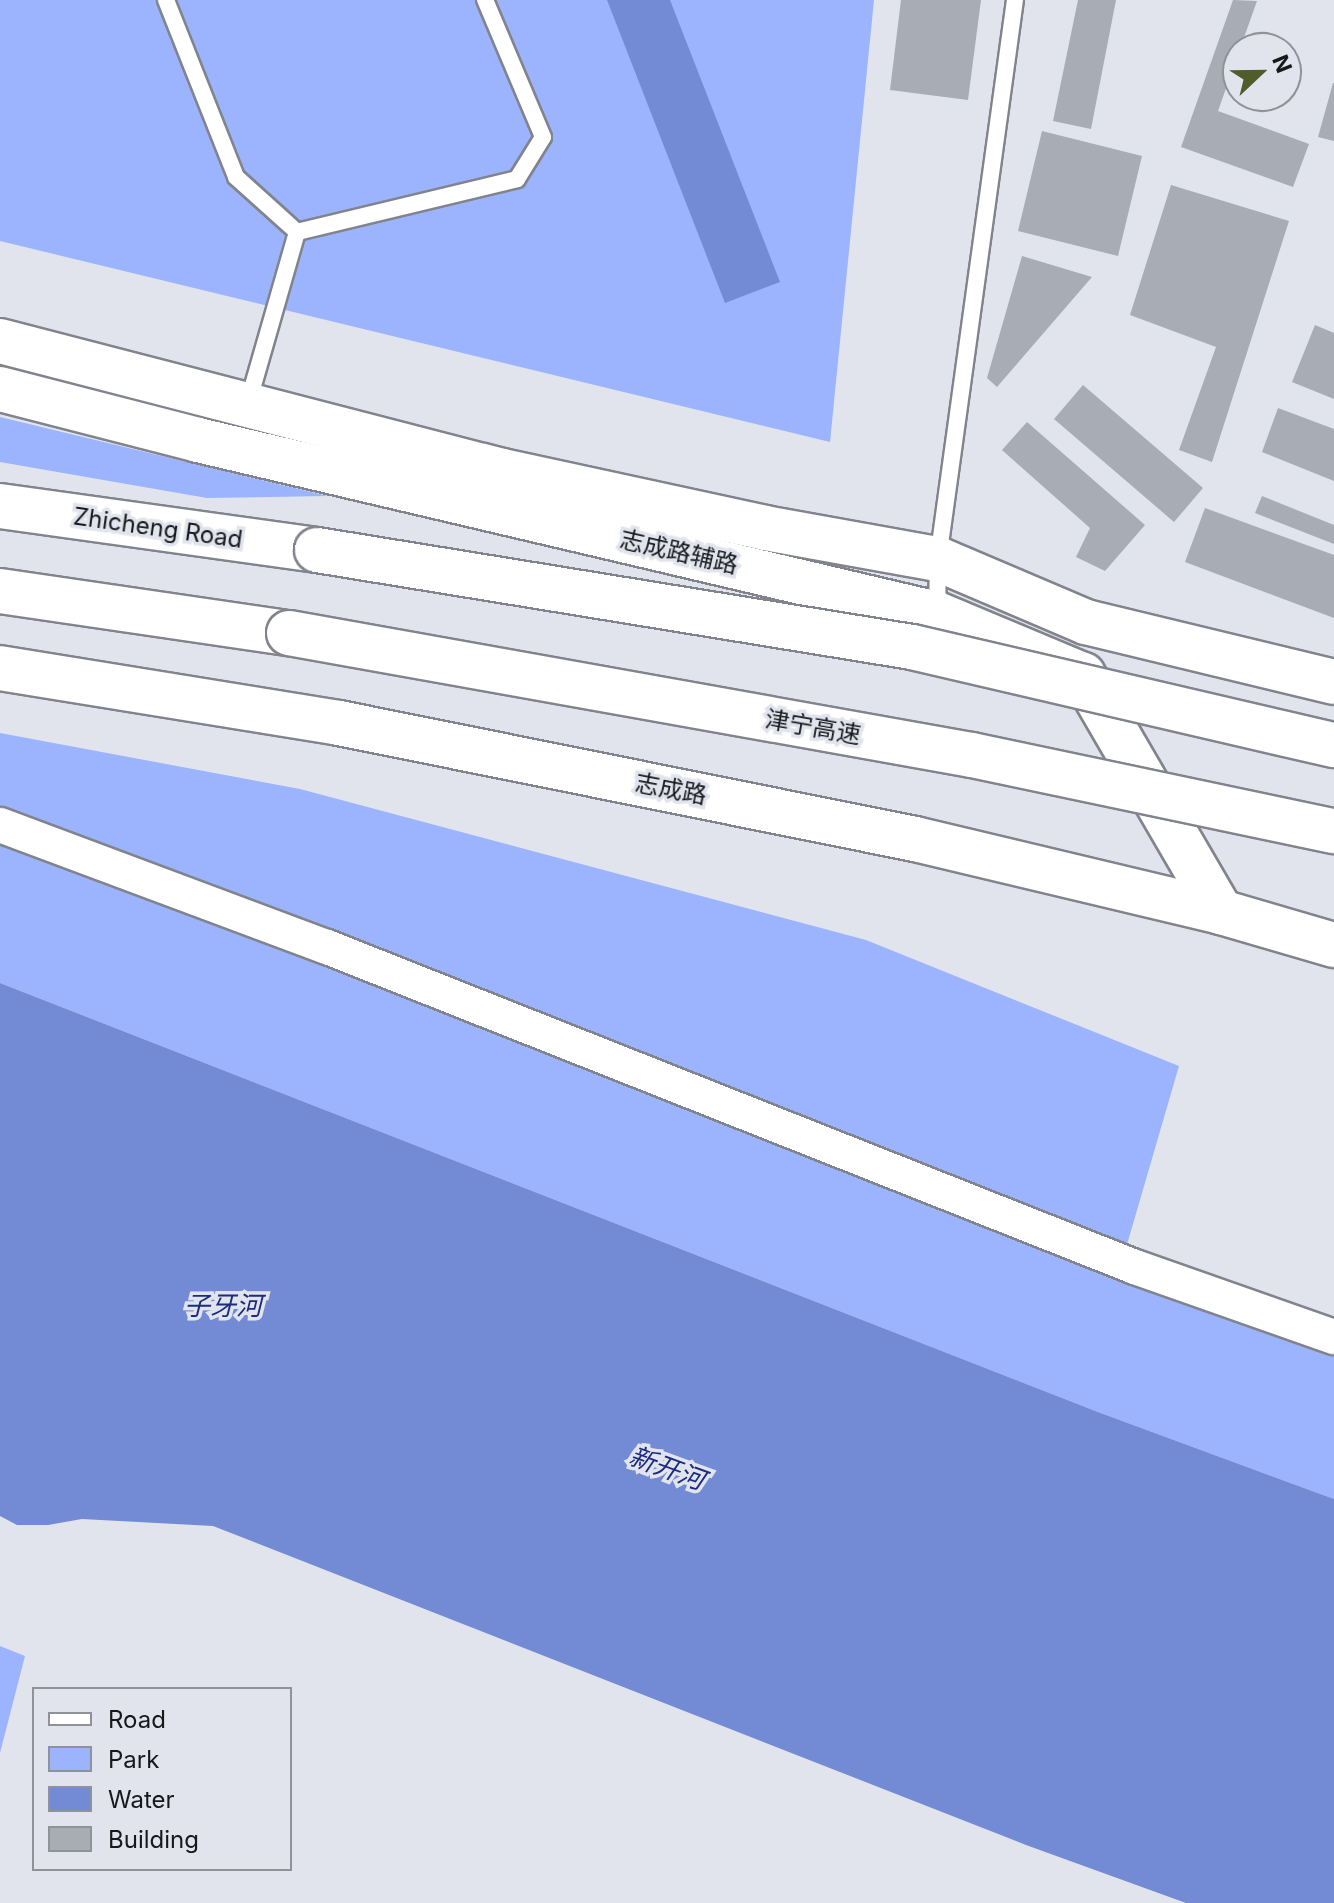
<!DOCTYPE html>
<html>
<head>
<meta charset="utf-8">
<style>
  body { margin:0 }
  #map { position:relative; width:1334px; height:1903px; overflow:hidden; background:#e1e4ed; font-family:Inter,"Noto Sans SC",sans-serif }
  div>[style] { position:absolute }
  .green>* { inset:0; background:#9bb4fd }
  .water>* { inset:0; background:#728bd4 }
  .building>* { inset:0; background:#a8acb4 }
  .roads { filter:drop-shadow(2px 0 #81848c) drop-shadow(-2px 0 #81848c) drop-shadow(0 2px #81848c) drop-shadow(0 -2px #81848c) }
  .lane>* { height:16px; margin:-8px; padding:0 8px; transform-origin:8px; border-radius:8px; background:#fff }
  .street>* { height:34px; margin:-17px; padding:0 17px; transform-origin:17px; border-radius:17px; background:#fff }
  .secondary>* { height:44px; margin:-22px; padding:0 22px; transform-origin:22px; border-radius:22px; background:#fff }
  .highway>* { height:44px; margin:-22px; padding:0 22px; transform-origin:22px; border-radius:22px; background:#fff }
  .bridges { filter:drop-shadow(2px 0 #81848c) drop-shadow(-2px 0 #81848c) drop-shadow(0 2px #81848c) drop-shadow(0 -2px #81848c) }
  .highway-bridge>* { height:44px; margin:-22px; padding:0 22px; transform-origin:22px; border-radius:22px; background:#fff }
  span { translate:-50% -50%; white-space:nowrap; text-align:center; line-height:1.15; -webkit-text-stroke:7px #e1e4ed; paint-order:stroke }
  .street-label { font-size:24px; color:#16181b }
  .water-label { font-size:26px; color:#1b2b80; font-style:italic }
  .legend { position:absolute; left:32px; top:1687px; width:260px; height:184px; box-sizing:border-box; background:#e1e4ed; border:2px solid #909299; margin:0; padding:10px 14px; list-style:none; font-size:24px; color:#16181b }
  .legend li { display:flex; align-items:center; gap:16px; height:40px }
  .legend b { width:40px; border:2px solid #909299 }
  .north { position:absolute; left:1222px; top:32px; width:80px; height:80px; box-sizing:border-box; background:#e1e4ed; border:2px solid #909299; border-radius:50%; rotate:68deg; font-size:22px; font-weight:700; line-height:32px; text-align:center; color:#16181b }
  .north::after { content:''; display:block; margin:auto; width:28px; height:36px; background:#525c2b; clip-path:polygon(50% 0,100% 100%,50% 72%,0 100%) }
</style>
</head>
<body>
<div id="map">
  <div class="green">
    <div style="clip-path:polygon(0 0,874px 0,830px 442px,0 241px)"></div>
    <div style="clip-path:polygon(0 417px,328px 496px,207px 498px,0 462px)"></div>
    <div style="clip-path:polygon(0 733px,300px 789px,866px 940px,1179px 1066px,1126px 1248px,1334px 1334px,1334px 1499px,1098px 1412px,0 983px)"></div>
    <div style="clip-path:polygon(0 1646px,25px 1656px,0 1753px)"></div>
  </div>
  <div class="water">
    <div style="clip-path:polygon(607px 0,670px 0,780px 282px,725px 303px)"></div>
    <div style="clip-path:polygon(0 983px,1098px 1412px,1334px 1499px,1334px 1903px,1186px 1903px,1026px 1845px,213px 1526px,82px 1519px,48px 1525px,17px 1525px,0 1516px)"></div>
  </div>
  <div class="building">
    <div style="clip-path:polygon(901px 0,981px 0,968px 100px,890px 90px)"></div>
    <div style="clip-path:polygon(1078px 0,1116px 0,1091px 129px,1053px 121px)"></div>
    <div style="clip-path:polygon(1233px 0,1257px 1px,1218px 111px,1309px 144px,1293px 187px,1181px 147px)"></div>
    <div style="clip-path:polygon(1333px 83px,1334px 83px,1334px 141px,1318px 137px)"></div>
    <div style="clip-path:polygon(1042px 131px,1142px 156px,1118px 256px,1018px 231px)"></div>
    <div style="clip-path:polygon(1171px 185px,1289px 221px,1212px 462px,1179px 450px,1216px 347px,1130px 315px)"></div>
    <div style="clip-path:polygon(1022px 256px,1092px 277px,997px 387px,987px 378px)"></div>
    <div style="clip-path:polygon(1315px 325px,1334px 333px,1334px 399px,1292px 382px)"></div>
    <div style="clip-path:polygon(1083px 385px,1203px 488px,1174px 522px,1054px 419px)"></div>
    <div style="clip-path:polygon(1278px 408px,1334px 429px,1334px 481px,1262px 452px)"></div>
    <div style="clip-path:polygon(1027px 422px,1145px 525px,1105px 571px,1076px 557px,1090px 528px,1002px 450px)"></div>
    <div style="clip-path:polygon(1262px 496px,1334px 525px,1334px 544px,1255px 513px)"></div>
    <div style="clip-path:polygon(1205px 508px,1334px 555px,1334px 618px,1185px 562px)"></div>
  </div>
  <div class="roads">
    <div class="lane">
      <div style="left:166px;top:0;width:190px;rotate:68.4deg"></div>
      <div style="left:236px;top:177px;width:82px;rotate:42deg"></div>
      <div style="left:248px;top:403px;width:178px;rotate:-74deg"></div>
      <div style="left:297px;top:232px;width:226px;rotate:-13.5deg"></div>
      <div style="left:517px;top:179px;width:49px;rotate:-58.2deg"></div>
      <div style="left:543px;top:137px;width:149px;rotate:-112.9deg"></div>
      <div style="left:937px;top:612px;width:53px;rotate:-88.9deg"></div>
      <div style="left:938px;top:559px;width:564px;rotate:-82.16deg"></div>
    </div>
    <div class="street">
      <div style="left:0;top:825px;width:349px;rotate:20.5deg"></div>
      <div style="left:327px;top:947px;width:869px;rotate:21.61deg"></div>
      <div style="left:1135px;top:1267px;width:211px;rotate:19.4deg"></div>
    </div>
    <div class="secondary">
      <div style="left:0;top:341px;width:519px;rotate:14.52deg"></div>
      <div style="left:502px;top:471px;width:269px;rotate:12.2deg"></div>
      <div style="left:765px;top:528px;width:176px;rotate:10.2deg"></div>
      <div style="left:938px;top:559px;width:161px;rotate:23.1deg"></div>
      <div style="left:1086px;top:622px;width:255px;rotate:13.6deg"></div>
      <div style="left:0;top:389px;width:204px;rotate:14.4deg"></div>
      <div style="left:198px;top:440px;width:759px;rotate:13.25deg"></div>
      <div style="left:937px;top:614px;width:158px;rotate:22.7deg"></div>
      <div style="left:1083px;top:675px;width:274px;rotate:59.8deg"></div>
      <div style="left:0;top:668px;width:343px;rotate:9.2deg"></div>
      <div style="left:339px;top:723px;width:588px;rotate:11.39deg"></div>
      <div style="left:915px;top:839px;width:315px;rotate:13.4deg"></div>
      <div style="left:1221px;top:912px;width:118px;rotate:16.3deg"></div>
    </div>
    <div class="highway">
      <div style="left:0;top:506px;width:320px;rotate:7.9deg"></div>
      <div style="left:0;top:591px;width:292px;rotate:8.3deg"></div>
    </div>
  </div>
  <div class="bridges">
    <div class="highway-bridge">
      <div style="left:317px;top:550px;width:603px;rotate:9.26deg"></div>
      <div style="left:912px;top:647px;width:433px;rotate:13.1deg"></div>
      <div style="left:289px;top:633px;width:694px;rotate:10.13deg"></div>
      <div style="left:972px;top:755px;width:370px;rotate:11.9deg"></div>
    </div>
  </div>
  <div class="street-label">
    <span style="left:158px;top:528px;rotate:8deg">Zhicheng Road</span>
    <span style="left:679px;top:552px;rotate:13deg">志成路辅路</span>
    <span style="left:813px;top:727px;rotate:10deg">津宁高速</span>
    <span style="left:671px;top:789px;rotate:11deg">志成路</span>
  </div>
  <div class="water-label">
    <span style="left:223px;top:1306px">子牙河</span>
    <span style="left:667px;top:1468px;rotate:20deg">新开河</span>
  </div>
  <ul class="legend">
  <li><b style="height:10px;background:#fff"></b>Road</li>
  <li><b style="height:22px;background:#9bb4fd"></b>Park</li>
  <li><b style="height:22px;background:#728bd4"></b>Water</li>
  <li><b style="height:22px;background:#a8acb4"></b>Building</li>
  </ul>
  <div class="north">N</div>
</div>
</body>
</html>
